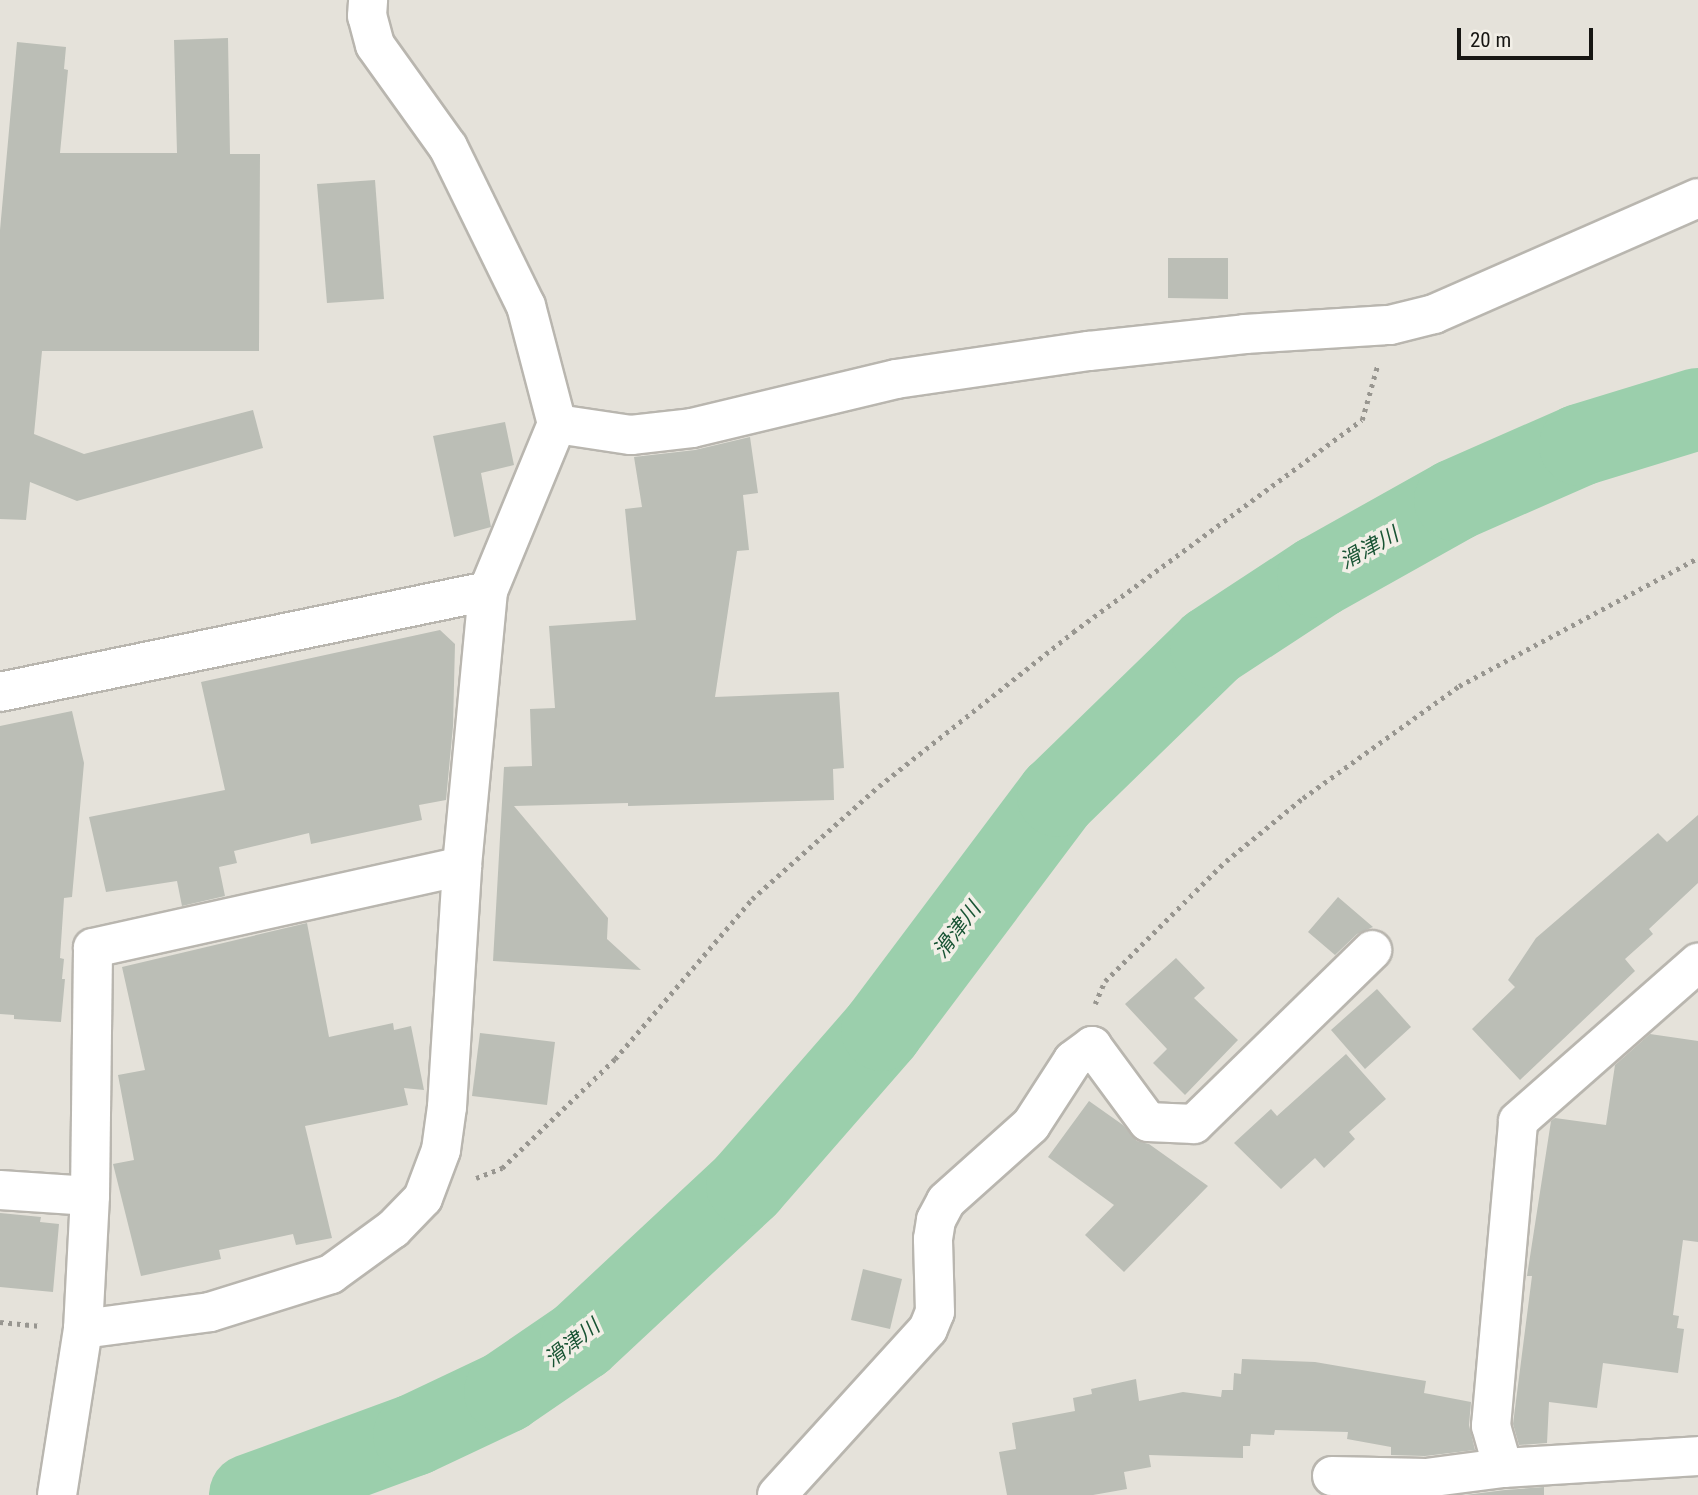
<!DOCTYPE html>
<html>
<head>
<meta charset="utf-8">
<style>
  body { margin:0 }
  #map { position:relative; width:1698px; height:1495px; overflow:hidden; background:#e5e2da; font-family:"Roboto Condensed","Noto Sans JP",sans-serif }
  div>[style] { position:absolute }
  .river>* { height:82px; margin:-41px; padding:0 41px; transform-origin:41px; border-radius:41px; background:#9bcfac }
  .building>* { inset:0; background:#bbbeb6 }
  .path>* { height:4.5px; margin-top:-2.25px; transform-origin:0; background:repeating-linear-gradient(90deg,#989690 0 3.5px,transparent 0 8.5px) }
  .roads { filter:drop-shadow(2px 0 #b9b6af) drop-shadow(-2px 0 #b9b6af) drop-shadow(0 2px #b9b6af) drop-shadow(0 -2px #b9b6af) }
  .minor>* { height:38px; margin:-19px; padding:0 19px; transform-origin:19px; border-radius:19px; background:#fff }
  span { translate:-50% -50%; white-space:nowrap; text-align:center; line-height:1.15; -webkit-text-stroke:7px #f2efe7; paint-order:stroke }
  .water-label { font-size:21px; color:#195434; font-style:italic }
  .scale { position:absolute; left:1457px; top:28px; width:136px; height:32px; box-sizing:border-box; border:4px solid #171613; border-top:0; padding-left:9px; font-size:21px; line-height:24px; white-space:nowrap; color:#171613; -webkit-text-stroke:5px #f2efe7; paint-order:stroke }
</style>
</head>
<body>
<div id="map">
  <div class="river">
    <div style="left:250px;top:1495px;width:175px;rotate:-20.1deg"></div>
    <div style="left:414px;top:1435px;width:101px;rotate:-25.3deg"></div>
    <div style="left:505px;top:1392px;width:92px;rotate:-34.4deg"></div>
    <div style="left:581px;top:1340px;width:227px;rotate:-43deg"></div>
    <div style="left:747px;top:1185px;width:206px;rotate:-48.9deg"></div>
    <div style="left:882px;top:1030px;width:293px;rotate:-53.1deg"></div>
    <div style="left:1058px;top:796px;width:214px;rotate:-44.2deg"></div>
    <div style="left:1211px;top:647px;width:128px;rotate:-33.2deg"></div>
    <div style="left:1318px;top:577px;width:157px;rotate:-29.3deg"></div>
    <div style="left:1455px;top:500px;width:137px;rotate:-23.7deg"></div>
    <div style="left:1580px;top:445px;width:123px;rotate:-17deg"></div>
  </div>
  <div class="building">
    <div style="clip-path:polygon(228px 38px,230px 154px,260px 154px,259px 351px,42px 351px,34px 434px,84px 454px,253px 410px,263px 448px,77px 501px,30px 482px,26px 520px,0 519px,0 230px,17px 42px,66px 47px,64px 69px,68px 70px,60px 153px,177px 153px,174px 40px)"></div>
    <div style="clip-path:polygon(375px 180px,384px 299px,327px 303px,317px 184px)"></div>
    <div style="clip-path:polygon(1168px 258px,1228px 258px,1228px 299px,1168px 298px)"></div>
    <div style="clip-path:polygon(505px 422px,514px 465px,481px 473px,491px 527px,454px 537px,433px 436px)"></div>
    <div style="clip-path:polygon(750px 437px,758px 493px,743px 495px,749px 550px,737px 551px,715px 697px,839px 692px,844px 768px,833px 769px,834px 800px,628px 806px,628px 803px,514px 806px,608px 918px,607px 939px,641px 970px,493px 961px,504px 767px,532px 766px,530px 709px,555px 708px,549px 626px,636px 620px,625px 509px,642px 507px,634px 457px,695px 450px)"></div>
    <div style="clip-path:polygon(440px 630px,455px 644px,453px 726px,446px 800px,419px 805px,422px 820px,311px 844px,309px 833px,234px 851px,237px 863px,219px 867px,225px 896px,182px 906px,177px 881px,106px 892px,89px 817px,225px 790px,201px 682px)"></div>
    <div style="clip-path:polygon(72px 711px,84px 763px,72px 897px,64px 898px,60px 958px,64px 959px,62px 979px,65px 979px,61px 1022px,14px 1019px,14px 1015px,0 1014px,0 726px)"></div>
    <div style="clip-path:polygon(1698px 815px,1698px 883px,1649px 929px,1653px 934px,1625px 959px,1635px 971px,1520px 1080px,1472px 1029px,1515px 987px,1508px 980px,1536px 938px,1658px 833px,1667px 842px)"></div>
    <div style="clip-path:polygon(1338px 897px,1373px 927px,1357px 934px,1335px 955px,1308px 932px)"></div>
    <div style="clip-path:polygon(307px 923px,329px 1037px,393px 1023px,394px 1030px,411px 1026px,424px 1090px,404px 1088px,408px 1105px,305px 1126px,332px 1238px,296px 1245px,293px 1234px,219px 1250px,221px 1259px,141px 1276px,113px 1164px,134px 1160px,118px 1075px,145px 1070px,122px 967px)"></div>
    <div style="clip-path:polygon(1176px 958px,1205px 988px,1194px 998px,1238px 1040px,1185px 1095px,1153px 1063px,1167px 1049px,1125px 1004px)"></div>
    <div style="clip-path:polygon(1377px 989px,1411px 1027px,1365px 1069px,1331px 1030px)"></div>
    <div style="clip-path:polygon(480px 1033px,555px 1042px,547px 1105px,472px 1096px)"></div>
    <div style="clip-path:polygon(1650px 1034px,1698px 1041px,1698px 1242px,1683px 1240px,1673px 1315px,1679px 1316px,1677px 1328px,1684px 1329px,1678px 1373px,1603px 1363px,1597px 1408px,1549px 1402px,1547px 1443px,1519px 1445px,1513px 1424px,1532px 1276px,1527px 1276px,1551px 1121px,1555px 1118px,1606px 1125px,1615px 1065px)"></div>
    <div style="clip-path:polygon(1346px 1054px,1386px 1099px,1349px 1132px,1355px 1139px,1324px 1168px,1315px 1158px,1281px 1189px,1234px 1143px,1271px 1109px,1277px 1116px)"></div>
    <div style="clip-path:polygon(1089px 1101px,1123px 1125px,1137px 1141px,1149px 1144px,1208px 1186px,1124px 1272px,1085px 1235px,1114px 1205px,1048px 1157px)"></div>
    <div style="clip-path:polygon(0 1213px,41px 1217px,40px 1222px,59px 1224px,53px 1292px,0 1287px)"></div>
    <div style="clip-path:polygon(863px 1269px,902px 1279px,890px 1329px,851px 1320px)"></div>
    <div style="clip-path:polygon(1242px 1359px,1315px 1362px,1426px 1381px,1424px 1393px,1471px 1402px,1469px 1425px,1475px 1450px,1425px 1456px,1391px 1455px,1391px 1447px,1347px 1439px,1348px 1432px,1275px 1430px,1274px 1435px,1251px 1434px,1250px 1446px,1243px 1446px,1243px 1458px,1149px 1455px,1151px 1467px,1124px 1472px,1127px 1489px,1093px 1495px,1007px 1495px,999px 1452px,1016px 1449px,1012px 1423px,1075px 1411px,1073px 1398px,1092px 1394px,1091px 1389px,1136px 1379px,1139px 1401px,1183px 1392px,1221px 1397px,1222px 1390px,1233px 1390px,1234px 1373px,1241px 1374px)"></div>
    <div style="clip-path:polygon(1544px 1487px,1544px 1495px,1465px 1495px,1505px 1490px)"></div>
  </div>
  <div class="path">
    <div style="left:1095px;top:1004px;width:25px;rotate:-67deg"></div>
    <div style="left:1105px;top:981px;width:170px;rotate:-44.8deg"></div>
    <div style="left:1226px;top:861px;width:99px;rotate:-39.3deg"></div>
    <div style="left:1303px;top:798px;width:192px;rotate:-35.7deg"></div>
    <div style="left:1459px;top:686px;width:271px;rotate:-28.2deg"></div>
    <div style="left:476px;top:1178px;width:28px;rotate:-21deg"></div>
    <div style="left:502px;top:1168px;width:157px;rotate:-44deg"></div>
    <div style="left:615px;top:1059px;width:211px;rotate:-49.4deg"></div>
    <div style="left:752px;top:899px;width:170px;rotate:-41.7deg"></div>
    <div style="left:879px;top:786px;width:248px;rotate:-38.4deg"></div>
    <div style="left:1073px;top:632px;width:358px;rotate:-36.3deg"></div>
    <div style="left:1362px;top:420px;width:55px;rotate:-74.2deg"></div>
    <div style="left:0;top:1322px;width:41px;rotate:5.6deg"></div>
  </div>
  <div class="roads">
    <div class="minor">
      <div style="left:557px;top:424px;width:75px;rotate:8.5deg"></div>
      <div style="left:631px;top:435px;width:61px;rotate:-6.5deg"></div>
      <div style="left:692px;top:428px;width:210px;rotate:-13.5deg"></div>
      <div style="left:896px;top:379px;width:195px;rotate:-8.3deg"></div>
      <div style="left:1089px;top:351px;width:157px;rotate:-6.2deg"></div>
      <div style="left:1245px;top:334px;width:145px;rotate:-3.6deg"></div>
      <div style="left:1390px;top:325px;width:45px;rotate:-14deg"></div>
      <div style="left:1434px;top:314px;width:288px;rotate:-23.7deg"></div>
      <div style="left:0;top:692px;width:498px;rotate:-11.7deg"></div>
      <div style="left:0;top:1190px;width:90px;rotate:3.8deg"></div>
      <div style="left:90px;top:1196px;width:133px;rotate:93deg"></div>
      <div style="left:83px;top:1329px;width:168px;rotate:98.9deg"></div>
      <div style="left:90px;top:1196px;width:248px;rotate:-89.3deg"></div>
      <div style="left:93px;top:948px;width:378px;rotate:-12.5deg"></div>
      <div style="left:83px;top:1329px;width:128px;rotate:-7.6deg"></div>
      <div style="left:210px;top:1312px;width:127px;rotate:-17.4deg"></div>
      <div style="left:331px;top:1274px;width:77px;rotate:-36deg"></div>
      <div style="left:393px;top:1229px;width:43px;rotate:-45.9deg"></div>
      <div style="left:423px;top:1198px;width:51px;rotate:-69.4deg"></div>
      <div style="left:441px;top:1150px;width:43px;rotate:-82.1deg"></div>
      <div style="left:447px;top:1107px;width:241px;rotate:-86.4deg"></div>
      <div style="left:462px;top:866px;width:276px;rotate:-84.6deg"></div>
      <div style="left:488px;top:591px;width:181px;rotate:-67.6deg"></div>
      <div style="left:557px;top:424px;width:122px;rotate:-104.7deg"></div>
      <div style="left:526px;top:306px;width:177px;rotate:-116.1deg"></div>
      <div style="left:448px;top:147px;width:125px;rotate:-125.6deg"></div>
      <div style="left:375px;top:45px;width:30px;rotate:-105deg"></div>
      <div style="left:367px;top:16px;width:16px;rotate:-86deg"></div>
      <div style="left:1503px;top:1468px;width:44px;rotate:-105.9deg"></div>
      <div style="left:1491px;top:1426px;width:306px;rotate:-84.9deg"></div>
      <div style="left:1518px;top:1121px;width:240px;rotate:-41.3deg"></div>
      <div style="left:1332px;top:1476px;width:94px;rotate:1.2deg"></div>
      <div style="left:1426px;top:1478px;width:78px;rotate:-7.4deg"></div>
      <div style="left:1503px;top:1468px;width:195px;rotate:-3.5deg"></div>
      <div style="left:777px;top:1495px;width:224px;rotate:-47.7deg"></div>
      <div style="left:928px;top:1329px;width:18px;rotate:-68deg"></div>
      <div style="left:935px;top:1312px;width:73px;rotate:-91.6deg"></div>
      <div style="left:933px;top:1239px;width:19px;rotate:-81deg"></div>
      <div style="left:936px;top:1220px;width:21px;rotate:-62deg"></div>
      <div style="left:946px;top:1201px;width:114px;rotate:-41.8deg"></div>
      <div style="left:1031px;top:1125px;width:77px;rotate:-57.1deg"></div>
      <div style="left:1073px;top:1060px;width:24px;rotate:-36deg"></div>
      <div style="left:1092px;top:1046px;width:94px;rotate:53.6deg"></div>
      <div style="left:1148px;top:1122px;width:46px;rotate:2.5deg"></div>
      <div style="left:1194px;top:1124px;width:249px;rotate:-44.3deg"></div>
    </div>
  </div>
  <div class="water-label">
    <span style="left:1369px;top:548px;rotate:-29deg">滑津川</span>
    <span style="left:957px;top:930px;rotate:-53deg">滑津川</span>
    <span style="left:572px;top:1343px;rotate:-38deg">滑津川</span>
  </div>
  <div class="scale">20 m</div>
</div>
</body>
</html>
